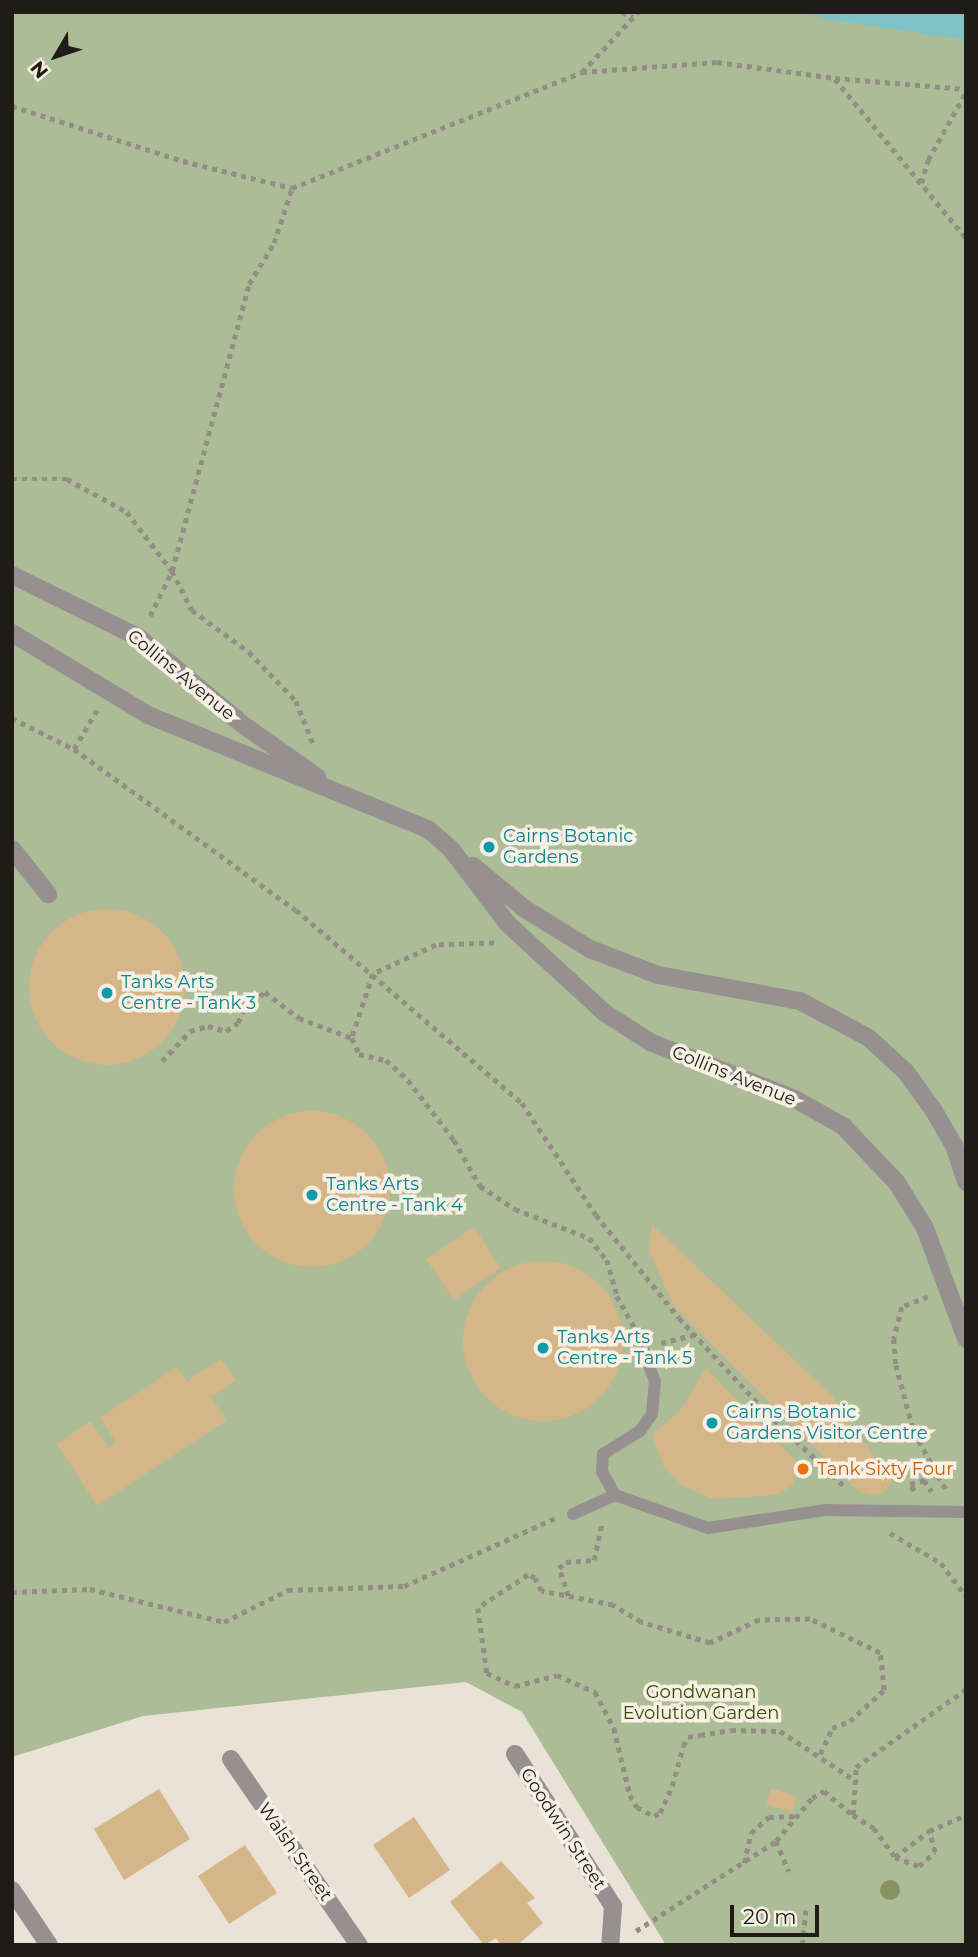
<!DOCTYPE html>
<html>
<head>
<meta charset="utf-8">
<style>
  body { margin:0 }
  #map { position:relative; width:978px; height:1957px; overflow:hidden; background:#eae2d7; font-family:Montserrat,sans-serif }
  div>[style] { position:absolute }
  .green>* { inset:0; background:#abbc96 }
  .water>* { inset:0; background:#7fc3c9 }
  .building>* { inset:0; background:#d4b689 }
  .round { border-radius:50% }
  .path>* { height:4.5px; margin-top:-2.25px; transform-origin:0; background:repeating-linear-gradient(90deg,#938d85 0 5px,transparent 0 10px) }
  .service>* { height:12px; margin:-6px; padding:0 6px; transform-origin:6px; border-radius:6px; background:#969090 }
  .minor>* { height:18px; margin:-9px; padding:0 9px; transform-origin:9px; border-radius:9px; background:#969090 }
  .tertiary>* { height:18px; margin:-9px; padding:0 9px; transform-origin:9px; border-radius:9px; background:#969090 }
  .trees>* { width:20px; height:20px; margin:-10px; border-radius:50%; background:#879162 }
  .dots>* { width:19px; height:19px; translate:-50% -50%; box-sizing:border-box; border:4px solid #f7f0e4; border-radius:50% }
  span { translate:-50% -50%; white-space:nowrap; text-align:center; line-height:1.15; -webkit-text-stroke:7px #f7f0e4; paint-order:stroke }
  .street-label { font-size:18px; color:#1f1c18 }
  .culture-label { font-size:18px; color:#0d838f }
  .left { translate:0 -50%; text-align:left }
  .food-label { font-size:18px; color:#c56008 }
  .park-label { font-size:18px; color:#364e03 }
  .frame { position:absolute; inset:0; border:14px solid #1f1c18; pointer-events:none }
  .north { position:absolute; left:21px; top:21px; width:70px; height:70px; -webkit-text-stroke:5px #f7f0e4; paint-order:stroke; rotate:231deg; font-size:19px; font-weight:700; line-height:28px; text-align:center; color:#1f1c18 }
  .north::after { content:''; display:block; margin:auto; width:24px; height:32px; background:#1f1c18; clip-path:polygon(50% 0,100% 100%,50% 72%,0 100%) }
  .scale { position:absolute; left:730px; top:1905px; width:89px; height:32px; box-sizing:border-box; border:4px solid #1f1c18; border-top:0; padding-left:9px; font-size:21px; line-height:24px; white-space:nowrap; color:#1f1c18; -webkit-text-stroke:5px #f7f0e4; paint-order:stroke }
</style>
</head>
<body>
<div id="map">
  <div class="green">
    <div style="clip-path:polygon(12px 12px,966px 12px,966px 1945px,666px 1945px,522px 1712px,466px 1682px,143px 1716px,12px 1757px)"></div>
  </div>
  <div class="water">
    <div style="clip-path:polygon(802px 12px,966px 12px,966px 40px,832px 20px)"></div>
  </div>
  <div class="building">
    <div class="round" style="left:29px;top:909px;width:156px;height:156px"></div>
    <div class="round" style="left:234px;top:1111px;width:156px;height:156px"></div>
    <div style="clip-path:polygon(652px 1224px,832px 1396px,892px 1481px,886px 1491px,876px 1496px,858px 1491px,674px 1307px,649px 1251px)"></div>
    <div style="clip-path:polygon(474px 1227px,501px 1268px,454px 1300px,426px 1259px)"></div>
    <div class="round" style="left:463px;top:1261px;width:160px;height:160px"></div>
    <div style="clip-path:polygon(221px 1359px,236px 1380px,211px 1397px,227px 1420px,97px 1506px,57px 1444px,91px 1421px,109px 1448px,116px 1442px,100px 1418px,177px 1367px,187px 1381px)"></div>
    <div style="clip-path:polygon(706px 1368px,797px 1462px,793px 1485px,777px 1495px,713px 1499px,683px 1486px,663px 1466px,652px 1434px,680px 1411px)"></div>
    <div style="clip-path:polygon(771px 1788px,797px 1797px,792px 1813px,766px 1804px)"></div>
    <div style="clip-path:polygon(159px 1789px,190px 1839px,124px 1880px,94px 1829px)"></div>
    <div style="clip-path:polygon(414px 1817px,450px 1870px,409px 1898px,373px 1845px)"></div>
    <div style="clip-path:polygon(245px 1845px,277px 1893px,229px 1924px,198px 1876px)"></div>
    <div style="clip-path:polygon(501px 1861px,535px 1898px,527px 1903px,543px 1923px,517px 1945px,501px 1945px,496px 1938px,484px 1945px,450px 1902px)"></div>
  </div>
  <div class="path">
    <div style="left:622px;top:12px;width:12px;rotate:24deg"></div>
    <div style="left:582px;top:72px;width:82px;rotate:-47deg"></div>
    <div style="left:835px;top:79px;width:206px;rotate:50.5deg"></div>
    <div style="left:12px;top:106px;width:180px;rotate:17.8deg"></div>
    <div style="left:183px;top:161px;width:112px;rotate:13.9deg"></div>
    <div style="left:292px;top:188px;width:312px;rotate:-21.8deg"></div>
    <div style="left:582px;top:72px;width:135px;rotate:-4.2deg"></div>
    <div style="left:717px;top:62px;width:119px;rotate:7.7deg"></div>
    <div style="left:835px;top:78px;width:131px;rotate:4.8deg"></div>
    <div style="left:921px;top:183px;width:24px;rotate:-73deg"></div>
    <div style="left:928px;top:160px;width:78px;rotate:-60.8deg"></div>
    <div style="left:12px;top:479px;width:55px"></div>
    <div style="left:67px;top:479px;width:68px;rotate:28.8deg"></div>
    <div style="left:127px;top:512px;width:74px;rotate:52.7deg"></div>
    <div style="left:172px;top:571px;width:44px;rotate:62.9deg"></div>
    <div style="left:192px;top:610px;width:71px;rotate:36.4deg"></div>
    <div style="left:249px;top:652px;width:68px;rotate:46.2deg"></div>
    <div style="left:296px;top:701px;width:45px;rotate:68deg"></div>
    <div style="left:150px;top:616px;width:50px;rotate:-63.9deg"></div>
    <div style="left:172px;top:571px;width:297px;rotate:-75deg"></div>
    <div style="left:249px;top:284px;width:48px;rotate:-58.6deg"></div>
    <div style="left:274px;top:243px;width:58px;rotate:-71.9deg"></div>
    <div style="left:12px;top:718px;width:69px;rotate:26.6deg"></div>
    <div style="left:74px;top:749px;width:274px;rotate:36deg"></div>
    <div style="left:296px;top:910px;width:297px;rotate:40.5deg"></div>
    <div style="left:522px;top:1103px;width:134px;rotate:56.5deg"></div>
    <div style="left:596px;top:1215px;width:132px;rotate:51.1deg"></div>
    <div style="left:679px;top:1318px;width:129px;rotate:47.2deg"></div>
    <div style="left:767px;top:1413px;width:110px;rotate:43.5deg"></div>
    <div style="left:74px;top:749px;width:45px;rotate:-59.5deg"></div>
    <div style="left:494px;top:943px;width:58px;rotate:178deg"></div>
    <div style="left:436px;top:945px;width:69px;rotate:155.3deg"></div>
    <div style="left:373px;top:974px;width:67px;rotate:108.2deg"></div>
    <div style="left:352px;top:1038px;width:17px;rotate:66deg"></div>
    <div style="left:359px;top:1054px;width:28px;rotate:13deg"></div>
    <div style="left:386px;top:1060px;width:30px;rotate:42deg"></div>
    <div style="left:408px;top:1080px;width:76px;rotate:52.5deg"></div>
    <div style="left:454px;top:1140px;width:53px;rotate:60.5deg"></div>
    <div style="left:480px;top:1186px;width:42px;rotate:33.3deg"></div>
    <div style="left:515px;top:1209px;width:79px;rotate:21.4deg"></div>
    <div style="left:589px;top:1238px;width:28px;rotate:51deg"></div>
    <div style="left:607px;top:1260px;width:37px;rotate:74deg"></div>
    <div style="left:617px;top:1296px;width:39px;rotate:61deg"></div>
    <div style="left:162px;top:1061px;width:41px;rotate:-47deg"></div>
    <div style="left:190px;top:1031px;width:19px;rotate:-16deg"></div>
    <div style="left:208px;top:1026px;width:19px;rotate:16deg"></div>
    <div style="left:226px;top:1031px;width:14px;rotate:-34deg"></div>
    <div style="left:238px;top:1023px;width:16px;rotate:-68deg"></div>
    <div style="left:244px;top:1008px;width:26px;rotate:-37deg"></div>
    <div style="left:265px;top:992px;width:43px;rotate:37.4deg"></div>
    <div style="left:299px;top:1018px;width:57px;rotate:20.7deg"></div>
    <div style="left:928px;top:1297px;width:28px;rotate:159deg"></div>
    <div style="left:902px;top:1307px;width:33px;rotate:104deg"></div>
    <div style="left:894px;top:1339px;width:26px;rotate:86deg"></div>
    <div style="left:896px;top:1365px;width:69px;rotate:75deg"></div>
    <div style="left:914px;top:1432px;width:68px;rotate:60.8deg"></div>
    <div style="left:661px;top:1343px;width:33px;rotate:-14deg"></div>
    <div style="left:914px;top:1491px;width:8px;rotate:-120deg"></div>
    <div style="left:910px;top:1484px;width:15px;rotate:-16deg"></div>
    <div style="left:924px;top:1480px;width:14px;rotate:56deg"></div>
    <div style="left:890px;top:1533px;width:59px;rotate:30.5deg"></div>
    <div style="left:941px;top:1563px;width:41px;rotate:52.9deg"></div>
    <div style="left:12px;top:1592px;width:78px;rotate:-2.2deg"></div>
    <div style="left:90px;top:1589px;width:138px;rotate:13.8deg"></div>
    <div style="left:224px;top:1622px;width:72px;rotate:-26.6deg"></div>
    <div style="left:288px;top:1590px;width:116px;rotate:-2deg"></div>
    <div style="left:404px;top:1586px;width:166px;rotate:-24.2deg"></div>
    <div style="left:568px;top:1596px;width:29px;rotate:-108deg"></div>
    <div style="left:559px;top:1568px;width:9px;rotate:-41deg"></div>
    <div style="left:566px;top:1562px;width:28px;rotate:-4deg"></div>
    <div style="left:594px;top:1560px;width:38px;rotate:-78deg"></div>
    <div style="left:820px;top:1754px;width:29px;rotate:-65deg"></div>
    <div style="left:832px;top:1728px;width:19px;rotate:-21deg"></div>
    <div style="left:850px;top:1721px;width:46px;rotate:-42.4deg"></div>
    <div style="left:884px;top:1690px;width:37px;rotate:-96deg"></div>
    <div style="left:880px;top:1653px;width:78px;rotate:-154.1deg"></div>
    <div style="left:810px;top:1619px;width:51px;rotate:178.9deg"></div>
    <div style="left:759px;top:1620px;width:54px;rotate:154.9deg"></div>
    <div style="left:710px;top:1643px;width:72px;rotate:-163.1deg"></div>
    <div style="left:641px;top:1622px;width:33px;rotate:-149deg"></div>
    <div style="left:613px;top:1605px;width:73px;rotate:-169deg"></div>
    <div style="left:541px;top:1591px;width:14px;rotate:-115deg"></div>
    <div style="left:535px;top:1578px;width:8px;rotate:-157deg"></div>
    <div style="left:528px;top:1575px;width:60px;rotate:146.6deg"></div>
    <div style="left:478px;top:1608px;width:66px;rotate:82.1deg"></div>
    <div style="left:487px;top:1673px;width:31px;rotate:25deg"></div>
    <div style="left:515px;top:1686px;width:43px;rotate:-14.7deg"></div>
    <div style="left:557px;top:1675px;width:42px;rotate:24.1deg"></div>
    <div style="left:595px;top:1692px;width:41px;rotate:62.2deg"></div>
    <div style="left:614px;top:1728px;width:69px;rotate:76.6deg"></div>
    <div style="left:630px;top:1795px;width:14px;rotate:60deg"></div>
    <div style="left:637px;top:1807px;width:19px;rotate:28deg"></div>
    <div style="left:654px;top:1816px;width:7px;rotate:-27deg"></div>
    <div style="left:660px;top:1813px;width:30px;rotate:-66deg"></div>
    <div style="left:672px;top:1786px;width:41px;rotate:-74.6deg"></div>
    <div style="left:683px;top:1746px;width:10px;rotate:-61deg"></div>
    <div style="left:688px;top:1737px;width:12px;rotate:-9deg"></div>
    <div style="left:700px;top:1735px;width:31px;rotate:-9deg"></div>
    <div style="left:731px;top:1730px;width:49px;rotate:1.2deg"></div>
    <div style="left:780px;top:1731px;width:91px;rotate:33.3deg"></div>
    <div style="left:853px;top:1815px;width:25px;rotate:32deg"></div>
    <div style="left:874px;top:1828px;width:36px;rotate:54deg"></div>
    <div style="left:895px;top:1857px;width:26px;rotate:21deg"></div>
    <div style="left:919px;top:1866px;width:21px;rotate:-41deg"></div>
    <div style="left:935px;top:1852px;width:22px;rotate:-106deg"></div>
    <div style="left:929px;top:1831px;width:40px;rotate:-23.4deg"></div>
    <div style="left:776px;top:1841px;width:33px;rotate:67deg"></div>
    <div style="left:895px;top:1857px;width:43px;rotate:-37.4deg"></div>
    <div style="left:744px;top:1863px;width:31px;rotate:-77deg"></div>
    <div style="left:751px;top:1833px;width:24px;rotate:-42deg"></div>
    <div style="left:769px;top:1817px;width:30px;rotate:-2deg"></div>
    <div style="left:636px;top:1931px;width:166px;rotate:-32.7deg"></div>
    <div style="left:776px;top:1841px;width:56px;rotate:-50.1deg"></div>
    <div style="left:812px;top:1798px;width:14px;rotate:-30deg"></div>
    <div style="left:824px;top:1791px;width:38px;rotate:40deg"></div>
    <div style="left:853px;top:1815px;width:48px;rotate:-86.4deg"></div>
    <div style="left:856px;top:1767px;width:135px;rotate:-35.3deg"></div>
    <div style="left:802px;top:1945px;width:39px;rotate:-84deg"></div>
  </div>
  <div class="service">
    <div style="left:615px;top:1495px;width:26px;rotate:-119deg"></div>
    <div style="left:602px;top:1472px;width:18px;rotate:-87deg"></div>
    <div style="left:603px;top:1454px;width:44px;rotate:-31.9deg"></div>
    <div style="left:640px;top:1431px;width:21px;rotate:-55deg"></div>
    <div style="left:652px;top:1414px;width:32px;rotate:-85deg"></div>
    <div style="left:655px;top:1382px;width:37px;rotate:-110deg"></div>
    <div style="left:573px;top:1514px;width:46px;rotate:-24.3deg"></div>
    <div style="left:615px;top:1495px;width:99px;rotate:19.5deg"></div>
    <div style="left:708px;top:1528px;width:118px;rotate:-8.7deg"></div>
    <div style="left:825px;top:1510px;width:141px;rotate:0.8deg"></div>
  </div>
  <div class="minor">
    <div style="left:12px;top:849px;width:58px;rotate:51.3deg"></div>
    <div style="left:515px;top:1754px;width:181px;rotate:57.2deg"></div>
    <div style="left:613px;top:1906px;width:39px;rotate:94deg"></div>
    <div style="left:231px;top:1759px;width:226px;rotate:55.5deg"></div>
    <div style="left:12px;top:1890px;width:66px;rotate:56.1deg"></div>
  </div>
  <div class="tertiary">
    <div style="left:12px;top:575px;width:140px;rotate:26.2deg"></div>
    <div style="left:138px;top:637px;width:136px;rotate:39.9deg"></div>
    <div style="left:242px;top:724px;width:92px;rotate:35.2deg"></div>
    <div style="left:12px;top:633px;width:159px;rotate:31.1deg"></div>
    <div style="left:148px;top:715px;width:302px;rotate:22.2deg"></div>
    <div style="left:428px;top:829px;width:30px;rotate:41deg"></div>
    <div style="left:451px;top:849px;width:93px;rotate:52.9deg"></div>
    <div style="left:507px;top:923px;width:133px;rotate:42.6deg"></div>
    <div style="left:605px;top:1013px;width:54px;rotate:32.8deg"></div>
    <div style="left:650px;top:1042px;width:156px;rotate:21.5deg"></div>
    <div style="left:795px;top:1099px;width:55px;rotate:29.4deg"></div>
    <div style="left:843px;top:1126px;width:79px;rotate:46.5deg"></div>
    <div style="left:897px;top:1183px;width:53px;rotate:58.1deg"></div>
    <div style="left:925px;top:1228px;width:118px;rotate:69.7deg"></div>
    <div style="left:473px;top:866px;width:67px;rotate:39.6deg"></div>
    <div style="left:525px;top:909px;width:76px;rotate:31.6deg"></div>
    <div style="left:590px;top:949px;width:73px;rotate:20.9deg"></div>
    <div style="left:658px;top:975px;width:144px;rotate:10.4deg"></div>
    <div style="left:800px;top:1001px;width:78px;rotate:28.2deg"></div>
    <div style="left:869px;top:1038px;width:50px;rotate:42.6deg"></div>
    <div style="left:906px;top:1072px;width:48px;rotate:54.3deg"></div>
    <div style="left:934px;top:1111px;width:39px;rotate:60deg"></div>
    <div style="left:954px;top:1145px;width:39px;rotate:72deg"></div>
  </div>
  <div class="trees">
    <div style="left:890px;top:1890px"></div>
  </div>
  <div class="dots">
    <div style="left:489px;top:847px;background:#0f9aa8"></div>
    <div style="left:107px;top:993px;background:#0f9aa8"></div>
    <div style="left:312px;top:1195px;background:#0f9aa8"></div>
    <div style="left:543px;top:1348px;background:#0f9aa8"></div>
    <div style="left:712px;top:1423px;background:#0f9aa8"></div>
    <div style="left:803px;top:1469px;background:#e8710a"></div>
  </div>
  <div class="street-label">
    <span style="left:181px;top:675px;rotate:39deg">Collins Avenue</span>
    <span style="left:734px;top:1076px;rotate:22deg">Collins Avenue</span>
    <span style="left:563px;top:1829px;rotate:57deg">Goodwin Street</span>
    <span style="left:295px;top:1852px;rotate:55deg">Walsh Street</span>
  </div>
  <div class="culture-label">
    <span class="left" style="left:503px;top:847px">Cairns Botanic<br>Gardens</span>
    <span class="left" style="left:121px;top:993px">Tanks Arts<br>Centre - Tank 3</span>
    <span class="left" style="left:326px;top:1195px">Tanks Arts<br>Centre - Tank 4</span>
    <span class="left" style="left:557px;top:1348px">Tanks Arts<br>Centre - Tank 5</span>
    <span class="left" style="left:726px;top:1423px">Cairns Botanic<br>Gardens Visitor Centre</span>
  </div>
  <div class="food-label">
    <span class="left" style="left:817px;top:1469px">Tank Sixty Four</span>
  </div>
  <div class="park-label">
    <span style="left:701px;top:1703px">Gondwanan<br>Evolution Garden</span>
  </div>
  <div class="frame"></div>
  <div class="north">N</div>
  <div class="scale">20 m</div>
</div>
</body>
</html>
